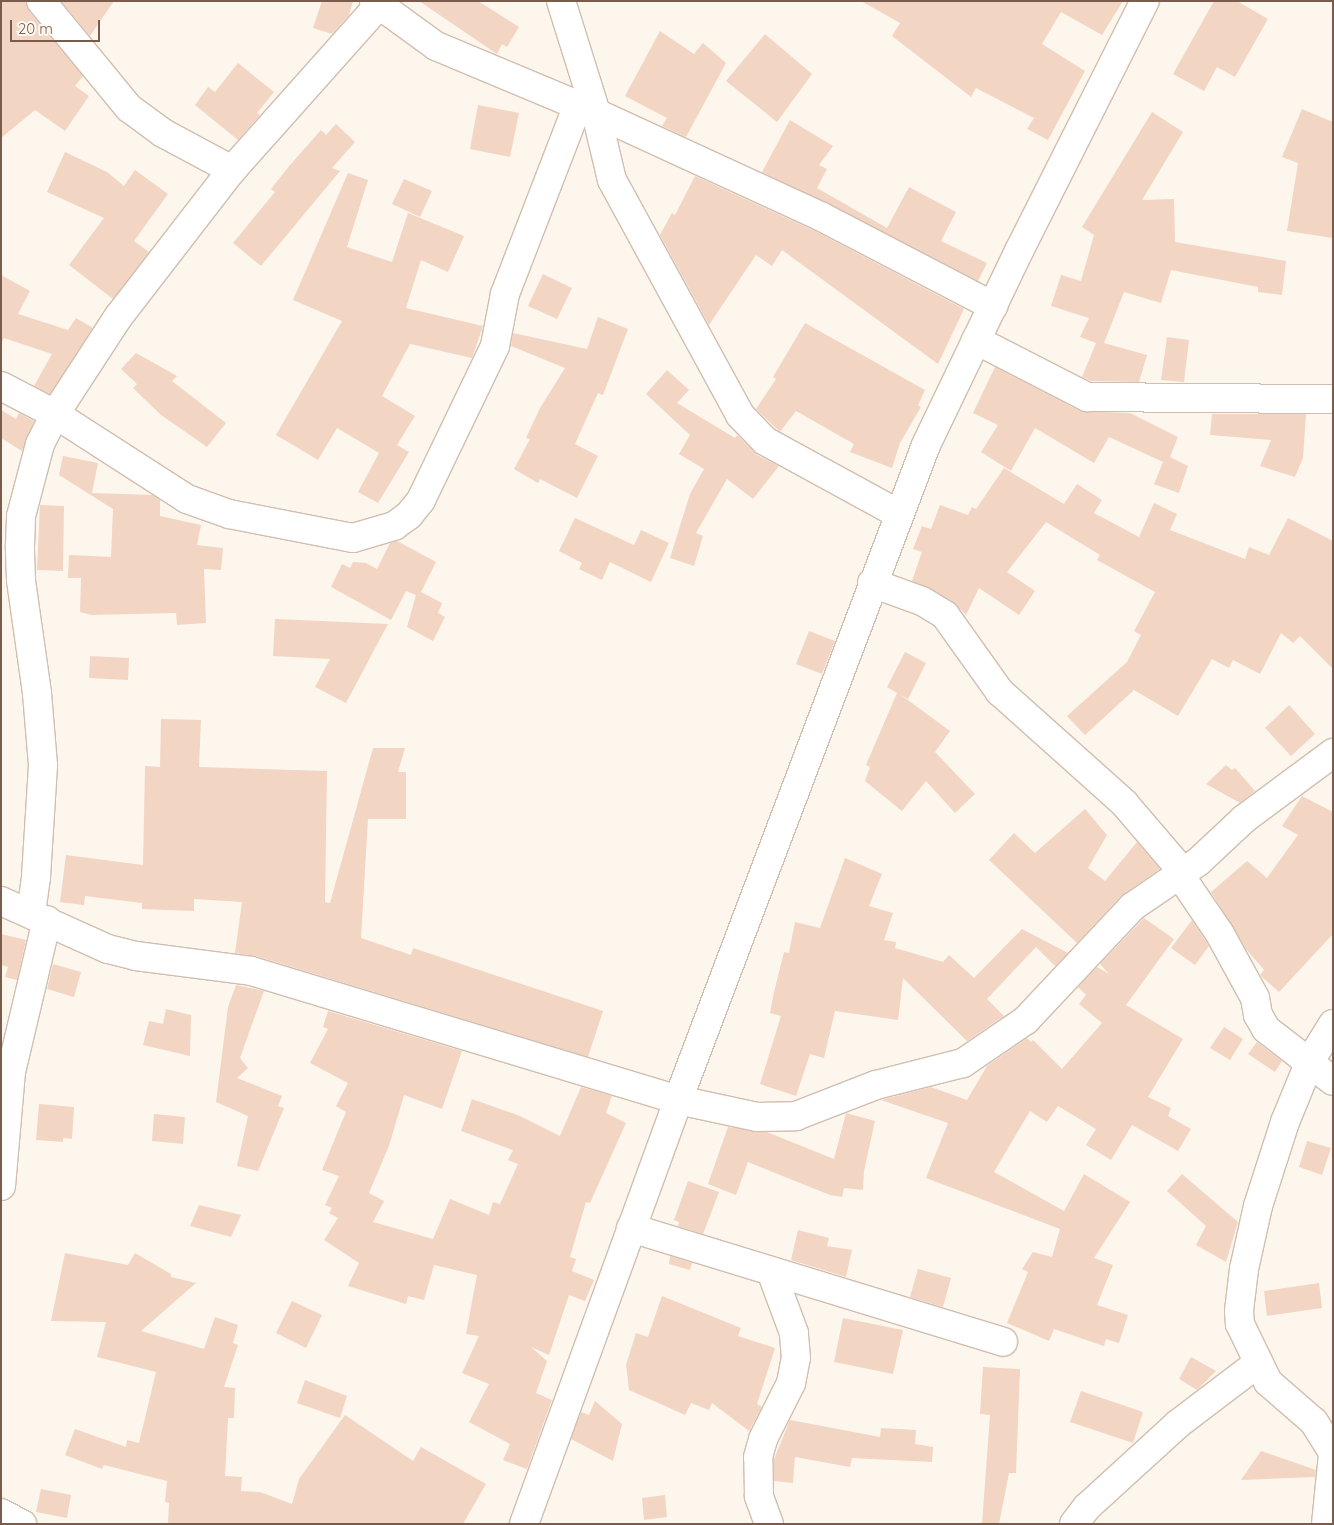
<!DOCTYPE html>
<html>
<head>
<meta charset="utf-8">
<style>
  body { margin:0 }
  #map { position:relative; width:1334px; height:1525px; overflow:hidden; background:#fdf6ec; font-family:Quicksand,sans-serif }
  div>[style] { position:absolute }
  .building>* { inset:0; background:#f3d5c3 }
  .roads { filter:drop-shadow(1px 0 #d1beb0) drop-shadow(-1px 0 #d1beb0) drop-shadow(0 1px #d1beb0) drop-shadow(0 -1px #d1beb0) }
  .minor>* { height:28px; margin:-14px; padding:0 14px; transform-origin:14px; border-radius:14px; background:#fff }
  .tertiary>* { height:28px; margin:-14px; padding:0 14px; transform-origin:14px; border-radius:14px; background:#fff }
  span { translate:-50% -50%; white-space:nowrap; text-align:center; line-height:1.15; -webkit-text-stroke:5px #fffaf3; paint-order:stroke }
  .frame { position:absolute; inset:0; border:2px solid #7a5c4d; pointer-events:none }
  .scale { position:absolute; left:10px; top:20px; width:90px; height:22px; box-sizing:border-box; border:2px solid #7a5c4d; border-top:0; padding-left:6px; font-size:15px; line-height:18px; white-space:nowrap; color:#7a5c4d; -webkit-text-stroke:4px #fffaf3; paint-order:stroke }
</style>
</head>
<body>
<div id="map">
  <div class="building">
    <div style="clip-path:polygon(1px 1px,26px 1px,29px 11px,83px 76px,75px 86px,89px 96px,65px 131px,35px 110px,1px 138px)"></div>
    <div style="clip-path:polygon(61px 1px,114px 1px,90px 36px)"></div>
    <div style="clip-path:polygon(322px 1px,353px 1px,349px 15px,332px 34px,313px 28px)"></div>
    <div style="clip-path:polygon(419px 1px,478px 1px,519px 27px,507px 47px,502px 44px,497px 54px)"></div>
    <div style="clip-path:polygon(861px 1px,1123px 1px,1102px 35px,1061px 12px,1042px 44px,1085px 71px,1048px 140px,1027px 129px,1034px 118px,976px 88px,971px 97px,892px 36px,900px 23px)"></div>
    <div style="clip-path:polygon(1214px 1px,1237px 1px,1268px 19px,1235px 77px,1217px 67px,1204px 91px,1173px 74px)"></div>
    <div style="clip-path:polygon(660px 31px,694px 54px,703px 43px,726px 63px,686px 137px,662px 126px,667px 118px,625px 96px)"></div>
    <div style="clip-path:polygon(765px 34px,812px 74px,777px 122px,726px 81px)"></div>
    <div style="clip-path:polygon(238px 63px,274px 92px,257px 113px,260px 115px,238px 140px,195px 105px,208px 87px,215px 92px)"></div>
    <div style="clip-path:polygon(478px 105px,519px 113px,510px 157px,470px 149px)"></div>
    <div style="clip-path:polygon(1302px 109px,1333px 122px,1333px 238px,1287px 231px,1298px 163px,1282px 157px)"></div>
    <div style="clip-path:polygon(1152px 112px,1183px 132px,1142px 200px,1174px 199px,1175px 242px,1286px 261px,1282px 295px,1258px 292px,1258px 287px,1171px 270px,1161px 303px,1124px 292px,1104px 343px,1147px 355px,1139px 382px,1091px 381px,1082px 377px,1096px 343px,1080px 337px,1089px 318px,1051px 306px,1061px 275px,1081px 281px,1094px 235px,1082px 227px)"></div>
    <div style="clip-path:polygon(790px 120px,833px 146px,819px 165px,827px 169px,817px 188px,887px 228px,909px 187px,956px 212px,941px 241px,987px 263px,978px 281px,762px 172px)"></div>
    <div style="clip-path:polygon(336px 124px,355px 142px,332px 168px,340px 171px,261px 266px,233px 243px,275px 192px,271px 189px,290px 165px,321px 130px,326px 135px)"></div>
    <div style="clip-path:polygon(65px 152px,107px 172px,124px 186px,135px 170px,168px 194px,134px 241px,149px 252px,113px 299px,69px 265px,104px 218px,47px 192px)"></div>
    <div style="clip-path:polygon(348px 173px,368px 180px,347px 247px,392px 262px,408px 213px,464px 236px,448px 272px,421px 260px,406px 308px,483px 326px,472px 358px,410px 344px,382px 396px,415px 416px,397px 445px,409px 452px,378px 503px,358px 492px,379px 453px,337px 428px,318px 460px,276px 435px,342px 321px,293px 300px)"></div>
    <div style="clip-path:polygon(695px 176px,815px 231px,964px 309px,938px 364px,782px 250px,772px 266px,756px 255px,709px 325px,660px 235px,672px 213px,675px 215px)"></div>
    <div style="clip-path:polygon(404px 179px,432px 191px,420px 217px,392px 204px)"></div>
    <div style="clip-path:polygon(543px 274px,572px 288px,557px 319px,528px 306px)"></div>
    <div style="clip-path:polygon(1px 275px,30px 291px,18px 314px,68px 330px,76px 318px,93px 328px,50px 394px,34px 386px,52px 354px,4px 338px,1px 343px)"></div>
    <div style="clip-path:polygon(598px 317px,628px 329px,603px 395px,598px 393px,575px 444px,598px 456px,577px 498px,540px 479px,538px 483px,514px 469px,530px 439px,526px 438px,540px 408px,565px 368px,511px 346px,513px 333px,587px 349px)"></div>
    <div style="clip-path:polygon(805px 323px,925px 390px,918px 405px,921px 407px,900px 443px,892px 468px,850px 452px,854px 444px,796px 411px,780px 432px,756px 409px,776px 379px,773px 377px)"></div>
    <div style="clip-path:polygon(1167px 337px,1189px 340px,1184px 382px,1161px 380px)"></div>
    <div style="clip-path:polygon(136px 353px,177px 376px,172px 381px,226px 423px,207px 447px,161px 415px,133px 388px,137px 384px,121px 369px)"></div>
    <div style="clip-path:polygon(995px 367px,1080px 411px,1130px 413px,1178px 437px,1170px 457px,1188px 466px,1179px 493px,1154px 484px,1163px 462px,1109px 437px,1094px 463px,1035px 428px,1011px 471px,981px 452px,998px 425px,973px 413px)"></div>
    <div style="clip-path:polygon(667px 370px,689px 390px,677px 403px,735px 438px,737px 435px,757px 455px,779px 466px,753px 499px,727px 479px,696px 533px,703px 536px,694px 566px,670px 558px,690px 494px,704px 469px,679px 454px,690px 435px,646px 394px)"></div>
    <div style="clip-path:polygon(1px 410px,16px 419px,19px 413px,34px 421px,22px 451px,1px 438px)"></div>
    <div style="clip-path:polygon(1212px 414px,1306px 414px,1303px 458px,1295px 477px,1260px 466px,1271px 440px,1210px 435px)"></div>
    <div style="clip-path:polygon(63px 456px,98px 463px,92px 493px,153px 495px,160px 500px,160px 516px,201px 525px,197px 545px,223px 548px,221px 570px,204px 569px,206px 623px,177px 625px,176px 613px,91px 615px,80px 612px,81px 578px,68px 578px,69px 555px,111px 557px,113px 509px,59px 475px)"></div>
    <div style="clip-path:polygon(1004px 468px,1064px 504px,1077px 484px,1102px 500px,1094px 513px,1139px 537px,1154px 503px,1177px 514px,1170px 530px,1245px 559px,1249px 547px,1269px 555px,1288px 518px,1333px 541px,1333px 669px,1300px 636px,1293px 643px,1281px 633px,1260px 674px,1233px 660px,1229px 668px,1212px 659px,1178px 716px,1134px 690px,1085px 735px,1067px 716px,1127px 662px,1141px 635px,1134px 631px,1155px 592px,1097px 560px,1100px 555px,1046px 522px,1007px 572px,1035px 591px,1019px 615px,979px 588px,966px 615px,953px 602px,912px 581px,922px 552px,913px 549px,922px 526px,931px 529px,940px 505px,968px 515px,972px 507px,976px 509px)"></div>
    <div style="clip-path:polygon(40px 505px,64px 506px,63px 571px,37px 570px)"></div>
    <div style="clip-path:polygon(575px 518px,634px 545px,641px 530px,669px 543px,651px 582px,610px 562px,602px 580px,579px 569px,582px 563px,559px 551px)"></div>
    <div style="clip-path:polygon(397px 541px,436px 562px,421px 592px,442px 603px,438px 613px,445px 617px,433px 641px,407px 627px,416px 595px,406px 591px,391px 620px,331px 587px,342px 564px,350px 568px,353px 562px,366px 563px,377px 569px,390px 543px)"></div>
    <div style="clip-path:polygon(275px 619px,388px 624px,346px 703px,315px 687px,330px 659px,273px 656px)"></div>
    <div style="clip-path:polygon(809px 631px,835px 641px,822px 674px,796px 664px)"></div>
    <div style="clip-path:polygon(905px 652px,926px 663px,908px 699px,901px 695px,950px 731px,935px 752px,975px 794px,955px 813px,926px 781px,902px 811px,865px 781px,870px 767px,866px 765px,897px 693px,887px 687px)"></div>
    <div style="clip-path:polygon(90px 656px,129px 658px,128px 680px,89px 678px)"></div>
    <div style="clip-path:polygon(1289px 705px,1315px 734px,1291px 756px,1265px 728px)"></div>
    <div style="clip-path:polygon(161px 719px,201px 720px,199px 767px,327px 771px,325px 902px,330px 903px,373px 748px,405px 748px,398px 772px,406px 772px,406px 819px,368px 819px,361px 938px,411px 955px,413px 948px,603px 1011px,588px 1057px,256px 956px,235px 953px,242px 902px,194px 899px,194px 911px,142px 909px,142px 903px,85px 896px,84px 905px,60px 902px,66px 855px,143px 865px,145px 766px,160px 767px)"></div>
    <div style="clip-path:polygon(1226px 765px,1232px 770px,1235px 768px,1255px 791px,1240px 803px,1206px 784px)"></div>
    <div style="clip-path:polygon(1302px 796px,1333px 812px,1333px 934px,1279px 992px,1260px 975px,1264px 970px,1246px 949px,1211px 892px,1247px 861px,1267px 878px,1298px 835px,1282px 826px)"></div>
    <div style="clip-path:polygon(1085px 809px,1107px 835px,1088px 868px,1105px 881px,1137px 842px,1160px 869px,1121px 896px,1077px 943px,989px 860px,1014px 833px,1035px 853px)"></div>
    <div style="clip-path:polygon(845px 858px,882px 874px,869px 906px,893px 913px,884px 940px,896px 942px,895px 948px,943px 962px,949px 955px,974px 978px,1022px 929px,1068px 953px,1055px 966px,1036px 947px,987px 999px,1004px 1016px,967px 1041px,903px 978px,898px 1020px,835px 1011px,824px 1058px,810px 1054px,796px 1096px,760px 1084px,781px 1016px,770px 1013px,774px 992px,784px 952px,789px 953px,795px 922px,820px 928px)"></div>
    <div style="clip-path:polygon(1144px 918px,1174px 939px,1126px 1005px,1183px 1039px,1148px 1097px,1171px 1108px,1168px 1116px,1191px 1129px,1178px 1151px,1132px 1125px,1111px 1160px,1086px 1145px,1096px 1129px,1058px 1106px,1047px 1122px,1030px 1111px,994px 1172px,1064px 1211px,1084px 1174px,1130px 1202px,1094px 1258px,1113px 1265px,1097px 1305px,1128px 1315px,1119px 1343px,1106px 1339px,1104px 1346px,1054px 1329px,1049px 1341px,1007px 1323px,1028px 1272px,1022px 1269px,1033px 1252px,1052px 1257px,1060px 1229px,926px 1178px,948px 1123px,881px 1100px,931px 1087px,967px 1100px,987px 1066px,1027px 1038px,1031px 1042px,1033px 1040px,1062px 1069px,1102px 1023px,1079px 1004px,1086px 995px,1078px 987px,1097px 967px,1109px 974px,1100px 964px)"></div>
    <div style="clip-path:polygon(1192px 920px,1209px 946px,1195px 965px,1171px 948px)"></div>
    <div style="clip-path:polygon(1px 934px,26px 940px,17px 980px,5px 977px,8px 967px,1px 965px)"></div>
    <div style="clip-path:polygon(53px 964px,81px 972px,74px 997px,47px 989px)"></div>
    <div style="clip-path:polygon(236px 985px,264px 991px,240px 1058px,248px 1068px,237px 1078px,282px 1096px,278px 1106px,284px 1108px,258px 1171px,237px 1166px,248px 1116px,216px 1102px,228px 1007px)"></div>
    <div style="clip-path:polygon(166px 1009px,191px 1015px,190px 1056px,143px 1045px,149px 1021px,163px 1024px)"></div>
    <div style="clip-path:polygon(328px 1011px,462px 1051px,442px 1109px,404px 1095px,389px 1146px,369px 1193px,384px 1201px,373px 1222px,433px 1239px,450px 1199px,489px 1215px,493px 1202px,500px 1204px,518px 1164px,508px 1160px,513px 1150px,461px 1131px,472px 1099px,520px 1116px,560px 1136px,581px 1087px,612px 1096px,606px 1113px,626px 1123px,590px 1203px,586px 1202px,570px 1257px,576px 1259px,572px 1271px,594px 1280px,585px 1301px,569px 1295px,549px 1355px,531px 1347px,547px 1361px,536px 1393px,552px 1400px,527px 1469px,503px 1460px,510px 1444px,469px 1422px,489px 1384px,462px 1373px,479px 1336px,466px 1334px,477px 1275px,434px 1265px,424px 1300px,408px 1296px,406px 1304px,348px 1286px,359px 1263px,324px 1240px,338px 1218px,329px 1213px,332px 1208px,325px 1205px,339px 1176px,322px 1170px,346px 1112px,336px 1106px,348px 1083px,310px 1063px,328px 1029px,323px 1027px)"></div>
    <div style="clip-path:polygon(1224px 1027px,1243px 1039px,1230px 1060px,1210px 1048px)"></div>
    <div style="clip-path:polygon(1257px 1042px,1282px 1061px,1275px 1072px,1248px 1054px)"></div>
    <div style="clip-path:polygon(39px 1104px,74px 1107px,72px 1139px,63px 1138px,63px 1142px,36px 1140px)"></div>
    <div style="clip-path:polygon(846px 1113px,875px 1121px,864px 1171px,863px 1190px,844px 1188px,842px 1197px,830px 1195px,748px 1162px,736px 1195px,708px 1184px,728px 1127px,767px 1132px,834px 1159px)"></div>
    <div style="clip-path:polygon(154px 1114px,185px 1117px,183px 1144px,152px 1141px)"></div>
    <div style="clip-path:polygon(1307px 1141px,1331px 1148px,1322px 1175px,1299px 1167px)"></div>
    <div style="clip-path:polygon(1182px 1174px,1238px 1222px,1226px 1262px,1196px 1245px,1206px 1226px,1167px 1191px)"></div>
    <div style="clip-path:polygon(688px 1181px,719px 1192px,703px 1234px,678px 1226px,679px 1222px,674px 1220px)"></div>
    <div style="clip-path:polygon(199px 1205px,241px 1215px,231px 1237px,190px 1226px)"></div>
    <div style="clip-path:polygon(798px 1230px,829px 1238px,827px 1246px,852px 1250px,846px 1277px,791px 1260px)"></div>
    <div style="clip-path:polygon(65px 1253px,128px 1265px,135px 1253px,171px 1274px,171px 1277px,196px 1283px,141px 1331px,204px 1349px,215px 1317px,238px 1325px,233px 1343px,238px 1345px,224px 1387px,235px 1388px,234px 1418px,228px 1418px,225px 1476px,242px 1477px,241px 1491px,260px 1492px,292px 1504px,299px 1479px,345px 1415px,413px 1461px,421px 1447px,486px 1484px,463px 1524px,168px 1524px,169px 1503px,165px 1502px,167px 1481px,104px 1465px,102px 1469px,65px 1455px,75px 1429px,126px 1447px,127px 1440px,139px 1443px,156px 1372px,97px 1357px,106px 1322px,51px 1321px)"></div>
    <div style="clip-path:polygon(670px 1256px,692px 1263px,690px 1270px,669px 1264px)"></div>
    <div style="clip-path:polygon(918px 1269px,951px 1278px,943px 1307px,910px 1297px)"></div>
    <div style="clip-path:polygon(1319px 1283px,1322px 1308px,1267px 1316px,1264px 1291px)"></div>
    <div style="clip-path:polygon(662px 1296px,741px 1328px,738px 1336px,775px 1348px,757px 1404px,762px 1407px,749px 1431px,712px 1403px,709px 1410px,691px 1403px,685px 1415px,629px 1390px,626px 1365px,636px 1333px,648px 1337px)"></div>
    <div style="clip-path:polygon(292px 1301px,322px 1315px,306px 1348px,276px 1333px)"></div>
    <div style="clip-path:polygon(843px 1318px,903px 1330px,893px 1374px,834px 1362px)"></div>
    <div style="clip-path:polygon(1191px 1357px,1216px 1371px,1197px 1390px,1179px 1379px)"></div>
    <div style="clip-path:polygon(983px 1367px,1020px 1369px,1016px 1473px,1009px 1473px,999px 1524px,982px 1524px,990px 1415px,980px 1414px)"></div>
    <div style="clip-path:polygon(305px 1380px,347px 1396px,340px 1418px,297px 1403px)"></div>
    <div style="clip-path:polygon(1081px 1391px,1143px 1412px,1133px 1443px,1070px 1422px)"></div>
    <div style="clip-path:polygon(595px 1401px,622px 1424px,613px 1461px,571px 1439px,581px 1412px,589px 1415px)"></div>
    <div style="clip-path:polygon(790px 1420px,880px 1437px,881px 1428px,916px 1430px,915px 1444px,933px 1447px,932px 1462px,852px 1458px,850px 1467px,795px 1457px,793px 1483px,774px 1481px,774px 1459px)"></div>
    <div style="clip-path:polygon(1261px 1451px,1316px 1470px,1315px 1477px,1241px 1480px)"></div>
    <div style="clip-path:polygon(41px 1489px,71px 1495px,67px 1518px,36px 1512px)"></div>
    <div style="clip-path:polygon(665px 1495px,667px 1517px,644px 1520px,642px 1498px)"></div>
  </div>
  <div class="roads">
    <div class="minor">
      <div style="left:41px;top:1px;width:139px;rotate:50.6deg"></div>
      <div style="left:129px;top:108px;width:42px;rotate:36.3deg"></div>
      <div style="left:163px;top:133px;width:78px;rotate:28.2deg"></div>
      <div style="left:374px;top:1px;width:77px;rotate:36deg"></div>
      <div style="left:436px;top:46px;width:173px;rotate:22.7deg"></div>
      <div style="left:596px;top:113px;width:69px;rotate:76.6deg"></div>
      <div style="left:612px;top:180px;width:268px;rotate:61.4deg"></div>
      <div style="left:740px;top:415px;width:36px;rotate:46deg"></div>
      <div style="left:765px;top:441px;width:153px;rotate:28.6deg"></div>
      <div style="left:561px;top:1px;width:117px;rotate:72.6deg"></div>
      <div style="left:596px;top:113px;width:249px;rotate:24.7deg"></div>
      <div style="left:822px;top:217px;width:193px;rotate:27.5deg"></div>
      <div style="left:976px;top:340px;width:125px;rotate:27.2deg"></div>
      <div style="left:1087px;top:397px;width:246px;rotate:0.5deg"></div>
      <div style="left:1px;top:386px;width:61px;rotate:27.4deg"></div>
      <div style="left:55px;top:414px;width:157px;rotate:32.8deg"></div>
      <div style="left:187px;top:499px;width:45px;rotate:19.7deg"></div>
      <div style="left:229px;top:514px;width:126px;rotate:11deg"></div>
      <div style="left:353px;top:538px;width:43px;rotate:-16.3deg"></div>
      <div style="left:394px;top:526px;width:19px;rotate:-36deg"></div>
      <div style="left:409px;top:515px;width:19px;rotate:-51deg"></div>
      <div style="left:421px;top:500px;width:171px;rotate:-64.3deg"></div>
      <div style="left:495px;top:346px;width:53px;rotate:-79.1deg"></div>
      <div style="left:505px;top:294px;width:203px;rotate:-68.9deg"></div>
      <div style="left:872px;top:583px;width:53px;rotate:19.8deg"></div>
      <div style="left:922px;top:601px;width:27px;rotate:31deg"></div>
      <div style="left:945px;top:615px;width:95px;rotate:54.5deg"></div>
      <div style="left:1000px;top:692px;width:166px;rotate:41.8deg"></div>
      <div style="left:1124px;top:803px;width:89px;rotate:49.5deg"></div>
      <div style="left:1182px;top:871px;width:10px;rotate:79deg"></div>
      <div style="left:1184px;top:881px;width:64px;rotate:55.8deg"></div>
      <div style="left:1220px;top:934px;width:73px;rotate:61.3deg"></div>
      <div style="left:1255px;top:998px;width:17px;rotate:80deg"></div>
      <div style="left:1258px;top:1015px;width:16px;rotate:60deg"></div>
      <div style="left:1266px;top:1029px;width:85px;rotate:37.8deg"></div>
      <div style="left:1px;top:901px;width:117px;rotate:24.2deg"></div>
      <div style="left:108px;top:949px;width:29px;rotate:14deg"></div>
      <div style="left:136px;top:956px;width:116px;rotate:7.4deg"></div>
      <div style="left:251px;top:971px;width:446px;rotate:16.8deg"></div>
      <div style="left:678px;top:1100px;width:81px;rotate:12.1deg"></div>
      <div style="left:757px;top:1117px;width:39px;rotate:-1deg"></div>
      <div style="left:796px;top:1116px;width:86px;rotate:-21.2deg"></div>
      <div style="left:876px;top:1085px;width:90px;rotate:-14.2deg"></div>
      <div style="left:963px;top:1063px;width:76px;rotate:-34.3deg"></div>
      <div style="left:1026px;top:1020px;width:155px;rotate:-46.8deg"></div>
      <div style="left:1132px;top:907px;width:80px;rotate:-34.3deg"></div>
      <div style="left:1198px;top:862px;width:63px;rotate:-43.1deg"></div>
      <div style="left:1244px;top:819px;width:111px;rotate:-36.6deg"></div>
      <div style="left:31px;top:913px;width:36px;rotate:-82deg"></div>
      <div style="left:36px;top:877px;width:112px;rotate:-86.4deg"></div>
      <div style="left:43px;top:765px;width:72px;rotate:-94.8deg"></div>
      <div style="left:37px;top:693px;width:114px;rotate:-98.1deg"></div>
      <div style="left:21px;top:580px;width:34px;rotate:-92deg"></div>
      <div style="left:20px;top:546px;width:30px;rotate:-88deg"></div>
      <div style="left:21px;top:516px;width:74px;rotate:-75.2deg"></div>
      <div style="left:40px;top:444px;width:34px;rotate:-63deg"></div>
      <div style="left:55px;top:414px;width:117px;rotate:-56.9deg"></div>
      <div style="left:119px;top:316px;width:185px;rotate:-52.3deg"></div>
      <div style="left:232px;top:170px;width:221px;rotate:-48.3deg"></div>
      <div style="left:1333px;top:1024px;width:44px;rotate:121.9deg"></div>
      <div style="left:1310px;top:1061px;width:66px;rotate:112.3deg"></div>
      <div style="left:1285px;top:1122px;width:88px;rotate:107.8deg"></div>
      <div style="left:1258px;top:1206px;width:65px;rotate:102.5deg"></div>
      <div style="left:1244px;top:1269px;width:42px;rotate:96.8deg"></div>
      <div style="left:1239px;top:1311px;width:13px;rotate:86deg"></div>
      <div style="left:1240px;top:1324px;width:64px;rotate:64.2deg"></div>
      <div style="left:1268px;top:1382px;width:61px;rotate:41deg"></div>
      <div style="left:1314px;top:1422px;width:36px;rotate:58deg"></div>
      <div style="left:1px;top:1186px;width:114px;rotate:-85deg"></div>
      <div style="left:11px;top:1072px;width:156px;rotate:-76.7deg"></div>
      <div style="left:631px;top:1228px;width:389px;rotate:17deg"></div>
      <div style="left:1px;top:1513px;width:24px;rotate:28deg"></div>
      <div style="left:769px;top:1524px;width:30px;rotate:-110deg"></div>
      <div style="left:759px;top:1496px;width:39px;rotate:-91deg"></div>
      <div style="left:758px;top:1457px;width:19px;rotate:-74deg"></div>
      <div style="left:763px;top:1439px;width:63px;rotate:-63.4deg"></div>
      <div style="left:791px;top:1383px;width:25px;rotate:-79deg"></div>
      <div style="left:796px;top:1358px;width:25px;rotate:-95deg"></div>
      <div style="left:794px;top:1333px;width:66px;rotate:-110.4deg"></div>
      <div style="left:1074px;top:1524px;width:21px;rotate:-53deg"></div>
      <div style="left:1087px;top:1507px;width:123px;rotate:-42.4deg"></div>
      <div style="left:1178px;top:1424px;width:101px;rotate:-37.3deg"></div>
      <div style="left:1326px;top:1524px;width:70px;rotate:-84.3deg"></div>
    </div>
    <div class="tertiary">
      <div style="left:524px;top:1524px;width:451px;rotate:-70deg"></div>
      <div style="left:678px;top:1100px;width:700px;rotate:-69.26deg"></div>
      <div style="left:926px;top:445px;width:215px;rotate:-64.4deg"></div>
      <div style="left:1019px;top:251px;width:280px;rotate:-63.3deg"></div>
    </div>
  </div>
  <div class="frame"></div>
  <div class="scale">20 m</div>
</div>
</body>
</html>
